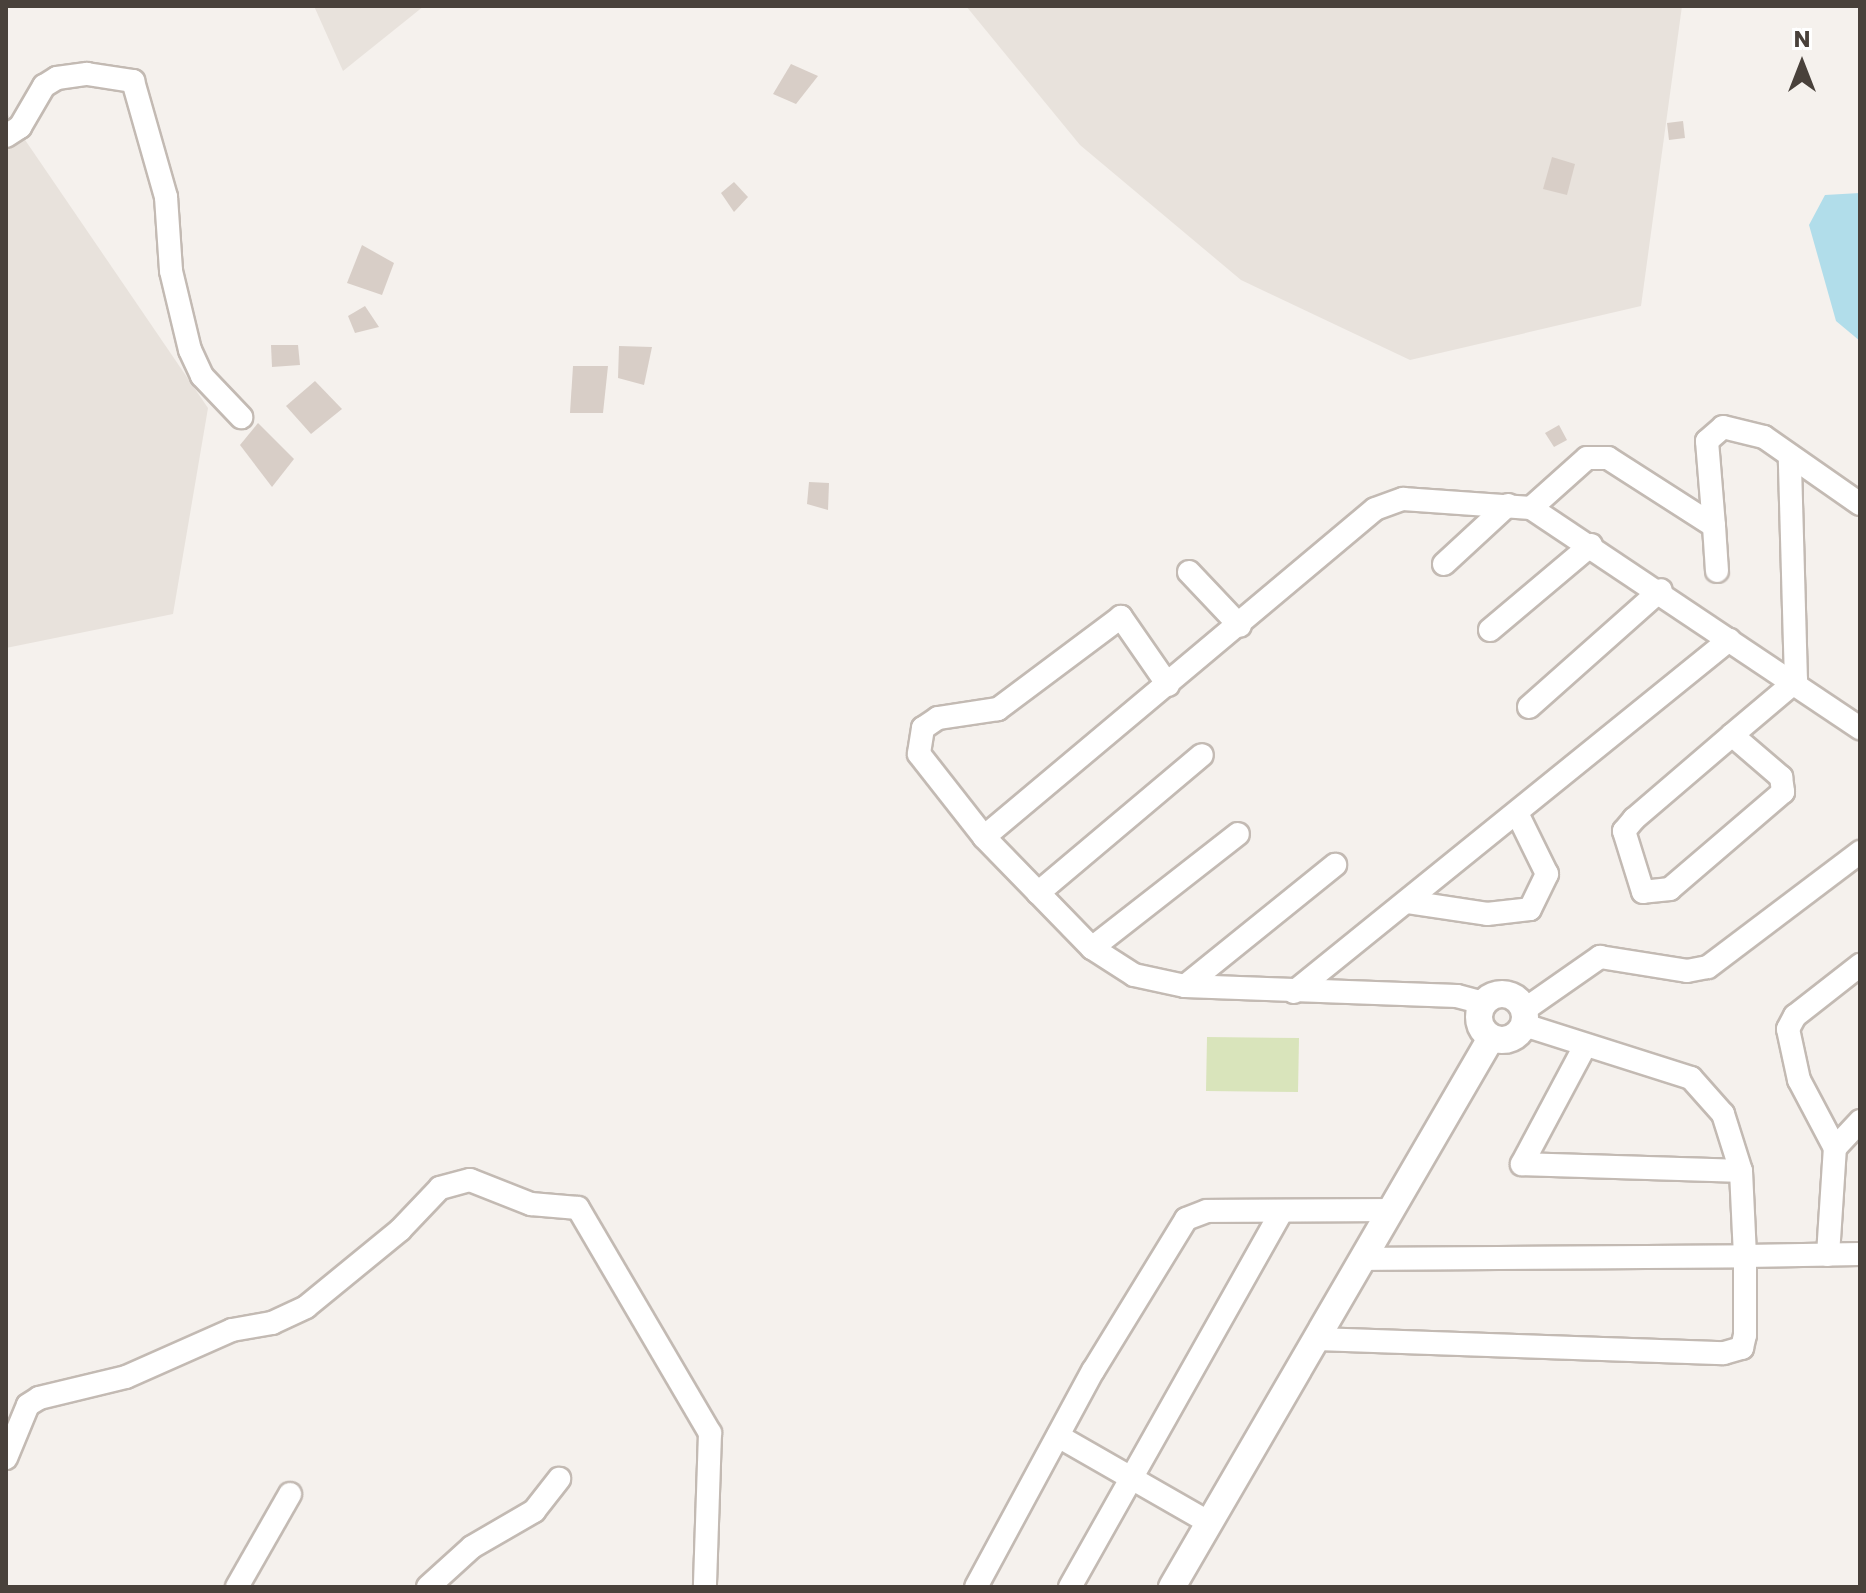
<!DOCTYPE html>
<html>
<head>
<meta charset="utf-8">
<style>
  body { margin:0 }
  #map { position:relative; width:1866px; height:1593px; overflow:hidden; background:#f5f1ed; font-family:Poppins,sans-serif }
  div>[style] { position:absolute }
  .residential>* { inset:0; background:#e8e2dc }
  .green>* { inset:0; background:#d9e4bb }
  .water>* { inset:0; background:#b1ddea }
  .building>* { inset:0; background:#d8cec7 }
  .roads { filter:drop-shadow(2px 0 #c3bab3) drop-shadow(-2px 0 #c3bab3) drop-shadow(0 2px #c3bab3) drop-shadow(0 -2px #c3bab3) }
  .minor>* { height:22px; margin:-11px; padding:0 11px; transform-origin:11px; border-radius:11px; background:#fff }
  .tertiary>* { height:26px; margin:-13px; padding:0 13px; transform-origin:13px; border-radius:13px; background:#fff }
  .tertiary>.ring { margin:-13px; padding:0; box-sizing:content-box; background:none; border:26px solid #fff; border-radius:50% }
  span { translate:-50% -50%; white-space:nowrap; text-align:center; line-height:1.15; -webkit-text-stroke:6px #fff; paint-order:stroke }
  .frame { position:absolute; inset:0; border:8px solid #49413b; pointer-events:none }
  .north { position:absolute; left:1762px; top:24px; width:80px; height:80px; -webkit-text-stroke:6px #fff; paint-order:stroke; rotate:0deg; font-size:22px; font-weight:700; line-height:32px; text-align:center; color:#49413b }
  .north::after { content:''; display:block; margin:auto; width:28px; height:36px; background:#49413b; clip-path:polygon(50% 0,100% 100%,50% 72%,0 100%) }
</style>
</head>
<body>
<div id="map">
  <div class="residential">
    <div style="clip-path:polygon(314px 6px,424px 6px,343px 71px)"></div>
    <div style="clip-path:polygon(966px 6px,1682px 6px,1641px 306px,1410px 360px,1241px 280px,1080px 145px)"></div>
    <div style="clip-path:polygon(6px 112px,208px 408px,173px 614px,6px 648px)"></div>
  </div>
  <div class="green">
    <div style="clip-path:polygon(1207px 1037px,1299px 1038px,1298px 1092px,1206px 1091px)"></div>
  </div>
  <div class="water">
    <div style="clip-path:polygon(1860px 193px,1860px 341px,1836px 321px,1809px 225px,1825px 195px)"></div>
  </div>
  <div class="building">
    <div style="clip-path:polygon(791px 64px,818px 76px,796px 104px,773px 94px)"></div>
    <div style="clip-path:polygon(1683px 121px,1685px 138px,1669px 140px,1667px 123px)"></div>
    <div style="clip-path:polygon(1552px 157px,1575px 164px,1567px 195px,1543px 189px)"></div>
    <div style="clip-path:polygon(734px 182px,748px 197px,734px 212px,721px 193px)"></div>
    <div style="clip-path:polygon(362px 245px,394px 263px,382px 295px,347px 283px)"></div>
    <div style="clip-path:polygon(365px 306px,379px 327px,355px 333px,348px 316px)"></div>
    <div style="clip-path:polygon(271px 345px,298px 345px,300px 365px,272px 367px)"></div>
    <div style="clip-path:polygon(619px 346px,652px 347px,644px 385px,618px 378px)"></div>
    <div style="clip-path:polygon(573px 366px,608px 366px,603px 413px,570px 413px)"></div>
    <div style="clip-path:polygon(315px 381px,342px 409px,311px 434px,286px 406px)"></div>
    <div style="clip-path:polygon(258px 423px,294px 459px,272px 487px,240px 445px)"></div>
    <div style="clip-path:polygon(1559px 425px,1567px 440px,1554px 447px,1545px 433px)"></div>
    <div style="clip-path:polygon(809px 482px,829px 483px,828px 510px,807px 504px)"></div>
  </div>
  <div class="roads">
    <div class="minor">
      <div style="left:6px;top:136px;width:17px;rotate:-33deg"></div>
      <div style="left:20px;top:127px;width:48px;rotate:-59.7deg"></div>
      <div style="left:44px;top:86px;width:15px;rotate:-32deg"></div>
      <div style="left:57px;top:78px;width:30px;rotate:-8deg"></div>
      <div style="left:87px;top:74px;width:47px;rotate:8.7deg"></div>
      <div style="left:133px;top:81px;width:121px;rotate:74.1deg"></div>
      <div style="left:166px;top:197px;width:74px;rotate:86.1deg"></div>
      <div style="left:171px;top:271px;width:81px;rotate:76.5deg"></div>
      <div style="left:190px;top:350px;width:29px;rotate:65deg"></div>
      <div style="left:202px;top:376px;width:57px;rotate:46.4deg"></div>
      <div style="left:1531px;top:508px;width:75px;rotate:-41.8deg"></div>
      <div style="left:1587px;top:458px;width:21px"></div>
      <div style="left:1608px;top:458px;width:126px;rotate:32.7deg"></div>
      <div style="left:1714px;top:526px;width:85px;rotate:-94.7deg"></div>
      <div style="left:1707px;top:441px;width:21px;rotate:-41deg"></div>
      <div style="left:1723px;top:427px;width:42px;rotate:13.7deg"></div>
      <div style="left:1764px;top:437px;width:117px;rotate:34.9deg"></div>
      <div style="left:1714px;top:526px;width:45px;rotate:86.2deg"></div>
      <div style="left:1444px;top:564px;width:87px;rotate:-42.7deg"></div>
      <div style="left:1189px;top:572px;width:74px;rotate:46.6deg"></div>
      <div style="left:1490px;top:630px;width:132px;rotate:-40.1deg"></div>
      <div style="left:1168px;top:685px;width:83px;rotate:-124.7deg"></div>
      <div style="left:1121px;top:617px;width:154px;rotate:143.2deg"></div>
      <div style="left:998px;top:709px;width:61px;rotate:171.5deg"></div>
      <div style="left:938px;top:718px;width:18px;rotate:146deg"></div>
      <div style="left:923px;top:728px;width:26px;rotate:99deg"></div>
      <div style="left:919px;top:754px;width:105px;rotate:51.9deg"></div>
      <div style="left:984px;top:837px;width:155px;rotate:45.8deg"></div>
      <div style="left:1092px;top:948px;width:50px;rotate:32.7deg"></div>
      <div style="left:1134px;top:975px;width:52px;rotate:12.2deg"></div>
      <div style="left:1185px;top:986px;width:272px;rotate:2.1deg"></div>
      <div style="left:1457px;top:996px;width:27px;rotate:15deg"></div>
      <div style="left:1529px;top:707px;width:176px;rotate:-41.6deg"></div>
      <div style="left:1732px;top:735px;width:65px;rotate:40.6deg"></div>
      <div style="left:1781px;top:777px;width:15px;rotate:82deg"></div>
      <div style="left:1783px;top:792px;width:149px;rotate:139.4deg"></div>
      <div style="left:1670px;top:889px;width:27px;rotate:174deg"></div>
      <div style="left:1643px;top:892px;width:64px;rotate:-107.3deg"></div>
      <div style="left:1624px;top:831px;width:16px;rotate:-50deg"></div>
      <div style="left:1634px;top:819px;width:129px;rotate:-40.6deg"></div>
      <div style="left:1732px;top:735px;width:84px;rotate:-40.2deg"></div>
      <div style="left:1796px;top:681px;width:221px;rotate:-91.6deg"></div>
      <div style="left:984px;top:837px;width:510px;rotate:-39.99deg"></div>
      <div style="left:1375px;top:509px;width:30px;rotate:-20deg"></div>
      <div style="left:1403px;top:499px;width:128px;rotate:4deg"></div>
      <div style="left:1531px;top:508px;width:396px;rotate:33.8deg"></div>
      <div style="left:1038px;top:893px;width:214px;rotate:-40.1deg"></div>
      <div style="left:1408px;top:902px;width:80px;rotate:8.6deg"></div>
      <div style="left:1487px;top:914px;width:43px;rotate:-6.6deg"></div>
      <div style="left:1530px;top:909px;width:39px;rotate:-64deg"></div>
      <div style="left:1547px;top:874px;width:68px;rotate:-116.2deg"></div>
      <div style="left:1092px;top:948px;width:185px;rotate:-38deg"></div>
      <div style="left:1185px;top:986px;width:193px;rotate:-38.9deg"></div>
      <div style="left:1294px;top:992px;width:560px;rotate:-38.98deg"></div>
      <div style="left:1524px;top:1010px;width:93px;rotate:-34.9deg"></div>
      <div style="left:1600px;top:957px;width:88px;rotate:9.1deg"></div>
      <div style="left:1687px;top:971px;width:21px;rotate:-11deg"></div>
      <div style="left:1708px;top:967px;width:191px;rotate:-37.1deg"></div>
      <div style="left:1585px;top:1046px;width:134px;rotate:118.1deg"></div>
      <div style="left:1522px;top:1164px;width:219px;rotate:1.8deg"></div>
      <div style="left:1835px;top:1148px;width:77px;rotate:-117.9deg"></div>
      <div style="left:1799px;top:1080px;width:52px;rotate:-102.2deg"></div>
      <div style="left:1788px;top:1029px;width:15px;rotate:-62deg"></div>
      <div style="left:1795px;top:1016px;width:83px;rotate:-38.1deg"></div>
      <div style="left:1828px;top:1255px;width:107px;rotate:-86.3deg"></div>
      <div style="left:1835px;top:1148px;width:37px;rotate:-47deg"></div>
      <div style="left:1362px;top:1259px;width:383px;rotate:-0.4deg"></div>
      <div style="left:1745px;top:1256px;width:85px;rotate:-92.7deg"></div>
      <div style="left:1741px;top:1171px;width:60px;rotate:-107.5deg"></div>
      <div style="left:1723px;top:1114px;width:48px;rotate:-131.6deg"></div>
      <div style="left:1691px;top:1078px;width:175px;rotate:-162.4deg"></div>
      <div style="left:1317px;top:1339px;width:407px;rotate:2deg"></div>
      <div style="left:1724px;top:1353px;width:19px;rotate:-16deg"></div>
      <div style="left:1742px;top:1348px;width:13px;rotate:-77deg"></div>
      <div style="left:1745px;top:1335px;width:79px;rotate:-90deg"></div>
      <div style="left:1745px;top:1256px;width:115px;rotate:-1deg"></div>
      <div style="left:1058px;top:1436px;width:173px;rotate:29.8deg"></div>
      <div style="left:6px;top:1458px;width:57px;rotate:-67.5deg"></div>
      <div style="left:28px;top:1405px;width:13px;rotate:-32deg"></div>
      <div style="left:39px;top:1398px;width:89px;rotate:-13.6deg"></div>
      <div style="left:126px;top:1377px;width:116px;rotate:-23.9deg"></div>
      <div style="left:232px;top:1330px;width:41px;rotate:-9.9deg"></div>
      <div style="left:272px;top:1323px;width:38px;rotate:-25deg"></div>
      <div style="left:306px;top:1307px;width:122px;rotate:-39.3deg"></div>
      <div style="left:400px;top:1230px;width:58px;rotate:-46.4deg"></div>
      <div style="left:440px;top:1188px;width:31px;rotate:-15deg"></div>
      <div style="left:470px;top:1180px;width:66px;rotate:21.5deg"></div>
      <div style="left:531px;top:1204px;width:47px;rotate:4.9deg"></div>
      <div style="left:578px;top:1208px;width:261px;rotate:59.6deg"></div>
      <div style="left:710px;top:1433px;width:154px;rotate:91.9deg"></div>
      <div style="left:237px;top:1587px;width:107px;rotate:-60.3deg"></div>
      <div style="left:428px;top:1587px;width:59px;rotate:-42.3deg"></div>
      <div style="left:472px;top:1547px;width:72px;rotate:-30.1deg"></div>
      <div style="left:534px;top:1511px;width:41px;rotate:-52deg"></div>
      <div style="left:976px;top:1587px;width:246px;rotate:-61.6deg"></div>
      <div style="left:1093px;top:1371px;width:178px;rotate:-58.5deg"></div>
      <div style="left:1186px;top:1219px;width:22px;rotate:-21deg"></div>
      <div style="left:1207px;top:1211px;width:179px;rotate:-0.3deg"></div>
      <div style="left:1070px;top:1587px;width:429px;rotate:-60.6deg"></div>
    </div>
    <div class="tertiary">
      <div class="ring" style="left:1479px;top:994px;width:20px;height:20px"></div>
      <div style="left:1172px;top:1587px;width:635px;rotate:-59.84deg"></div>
    </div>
  </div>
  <div class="frame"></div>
  <div class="north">N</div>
</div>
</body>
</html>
